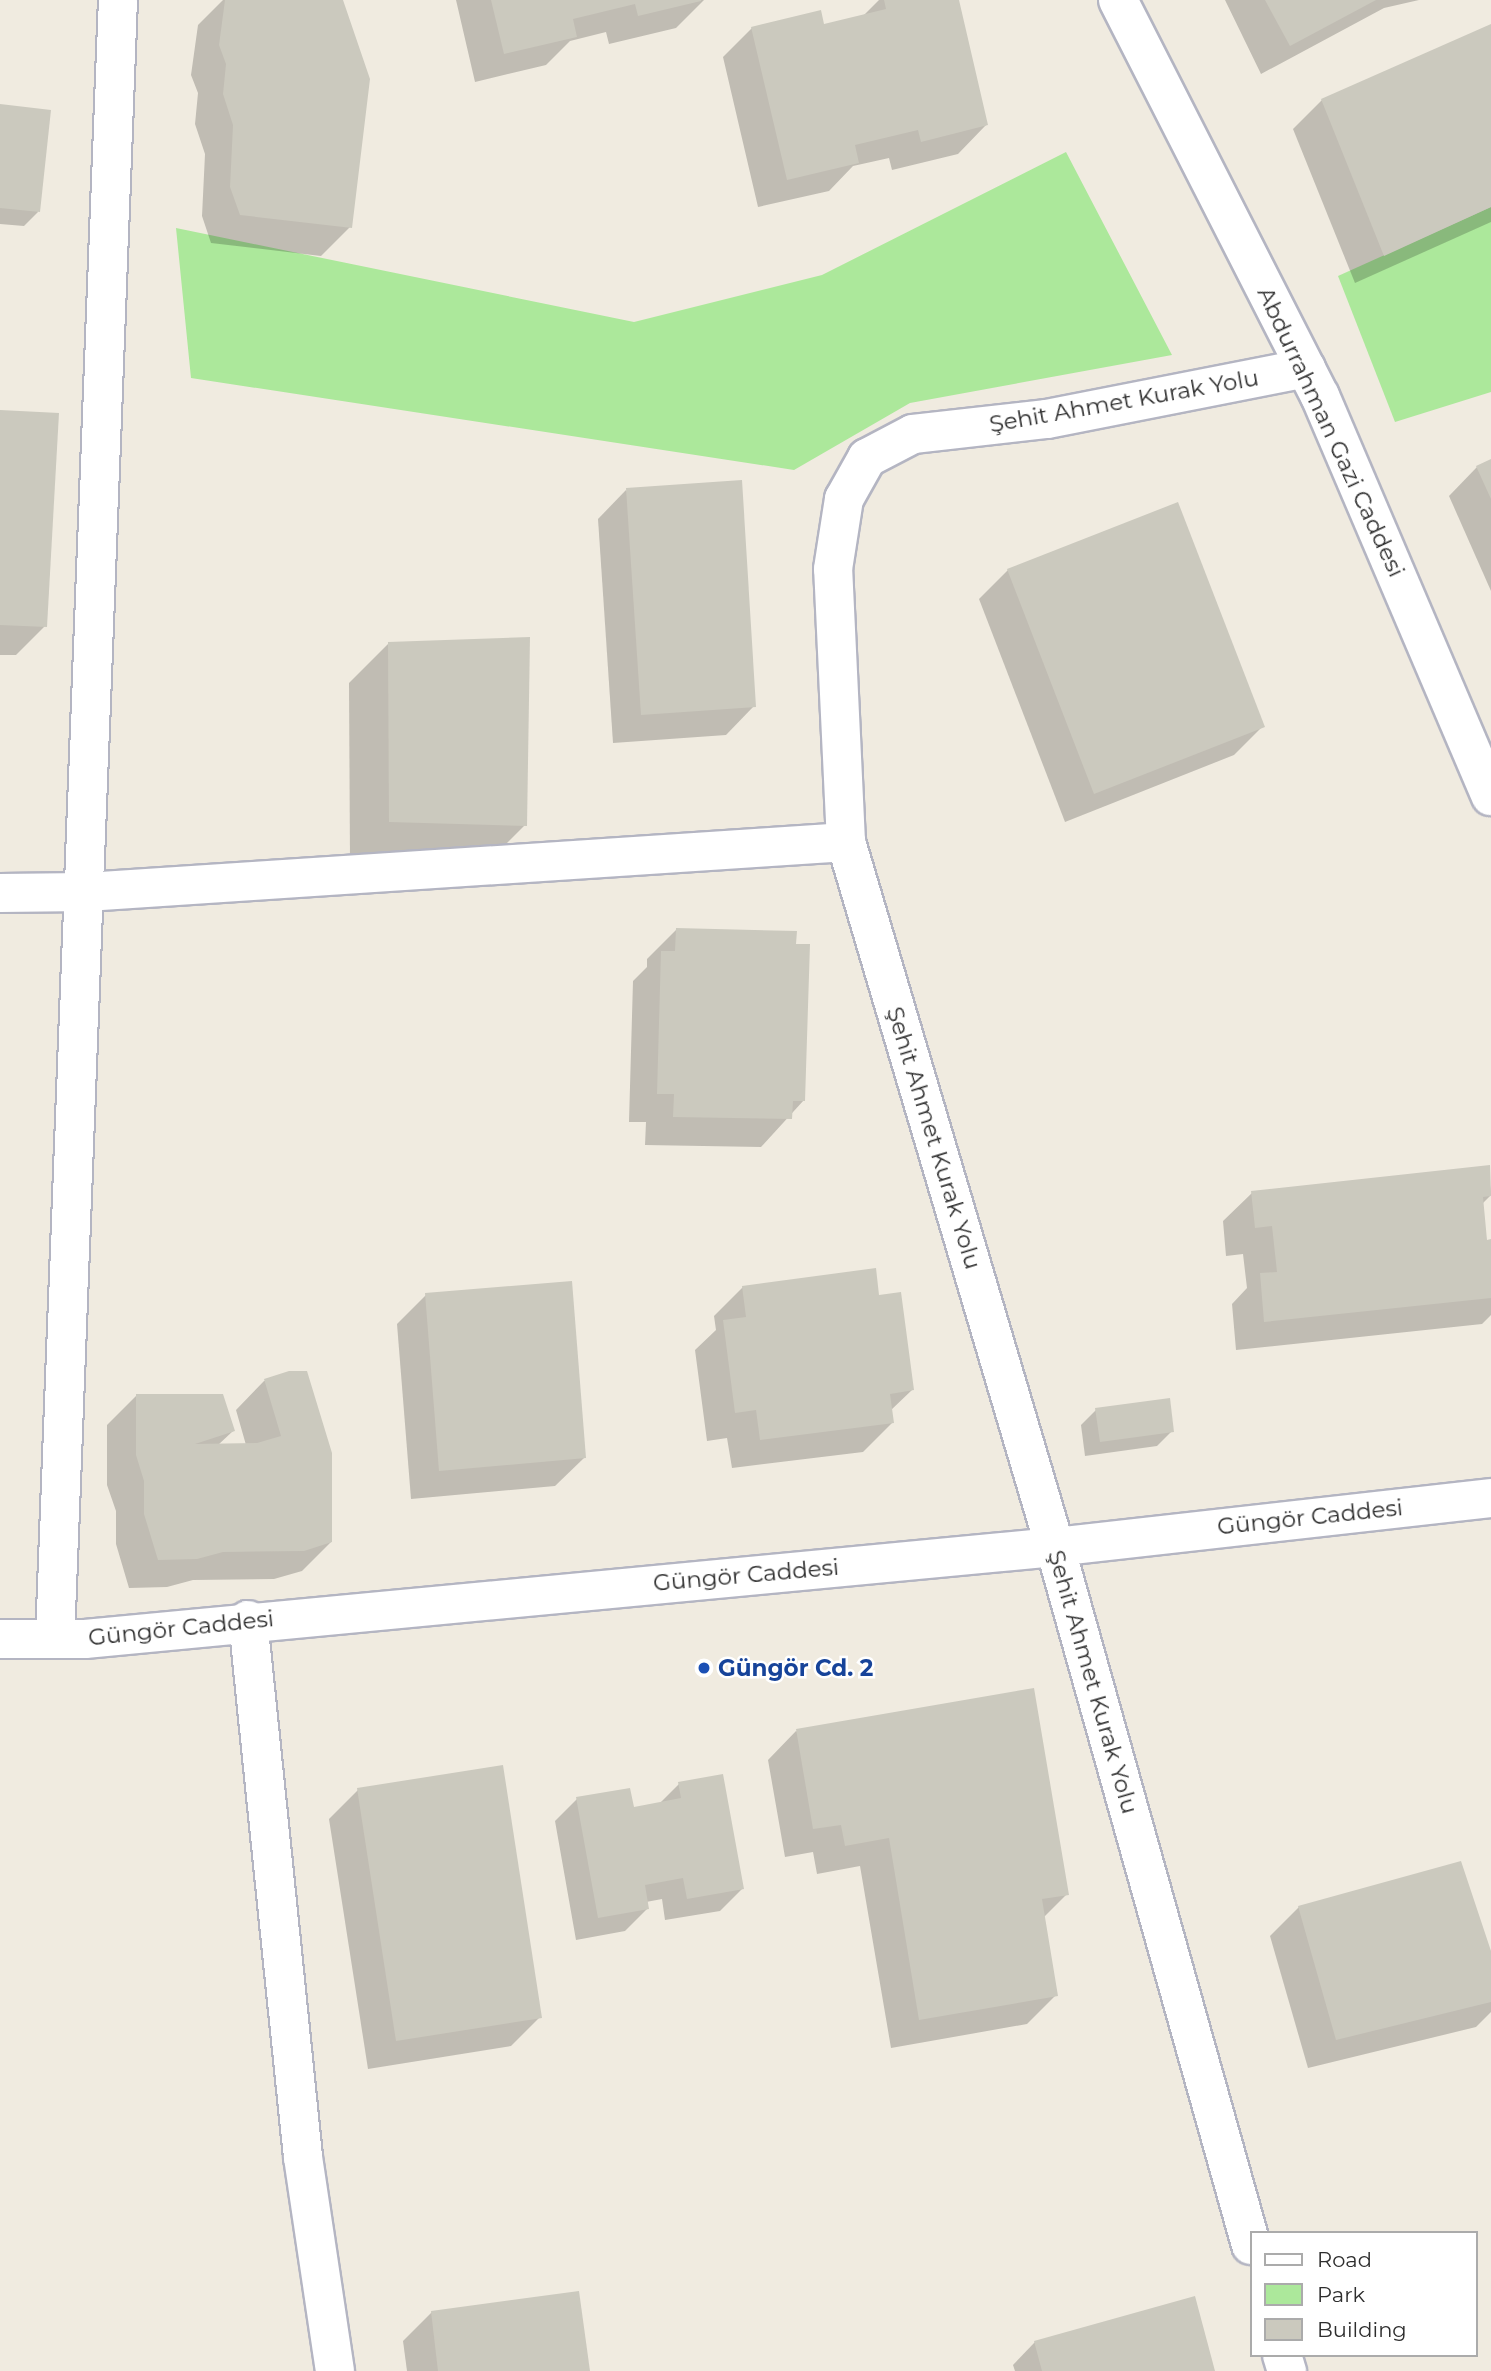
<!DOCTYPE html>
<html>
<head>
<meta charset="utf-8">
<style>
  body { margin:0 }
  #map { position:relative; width:1491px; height:2371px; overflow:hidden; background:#f0ebe0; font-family:Montserrat,sans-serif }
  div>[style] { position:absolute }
  .green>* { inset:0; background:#ace89b }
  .shadow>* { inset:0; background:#0003 }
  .building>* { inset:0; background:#cbc9be }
  .roads { filter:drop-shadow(2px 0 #b4b5c2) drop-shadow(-2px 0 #b4b5c2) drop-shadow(0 2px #b4b5c2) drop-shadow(0 -2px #b4b5c2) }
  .street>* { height:38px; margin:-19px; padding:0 19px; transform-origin:19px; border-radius:19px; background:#fff }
  .secondary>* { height:38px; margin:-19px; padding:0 19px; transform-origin:19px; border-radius:19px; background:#fff }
  .dots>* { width:19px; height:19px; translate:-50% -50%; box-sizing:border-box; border:4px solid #fff; border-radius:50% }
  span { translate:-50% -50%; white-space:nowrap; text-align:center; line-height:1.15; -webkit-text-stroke:5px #fff; paint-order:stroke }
  .street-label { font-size:23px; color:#2e2e2e }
  .transit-label { font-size:23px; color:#164399; font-weight:700 }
  .left { translate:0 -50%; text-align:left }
  .legend { position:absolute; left:1250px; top:2231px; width:228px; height:126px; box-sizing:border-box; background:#fff; border:2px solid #ababab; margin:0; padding:9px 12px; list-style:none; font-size:21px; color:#2e2e2e }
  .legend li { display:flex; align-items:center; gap:14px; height:35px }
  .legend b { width:35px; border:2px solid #ababab }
</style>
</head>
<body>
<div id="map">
  <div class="green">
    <div style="clip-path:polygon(1066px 152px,1172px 355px,910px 403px,794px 470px,191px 378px,176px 228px,634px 322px,822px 275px)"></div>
    <div style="clip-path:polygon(1491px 207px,1491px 392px,1395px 422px,1338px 276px)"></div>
  </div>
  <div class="shadow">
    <div style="clip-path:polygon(223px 0,341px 0,350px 227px,321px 256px,211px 243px,202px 216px,205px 154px,195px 124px,198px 93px,191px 75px,198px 25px)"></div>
    <div style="clip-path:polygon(456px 0,704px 0,676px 28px,609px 44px,606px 32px,570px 41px,546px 65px,475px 82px)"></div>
    <div style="clip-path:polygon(879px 0,957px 0,986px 125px,958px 154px,892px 170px,889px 158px,853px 166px,829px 191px,758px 207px,723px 57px,752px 28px,823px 26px,863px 16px)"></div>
    <div style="clip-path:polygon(1225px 0,1419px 0,1384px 8px,1261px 74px)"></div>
    <div style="clip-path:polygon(1491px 26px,1491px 222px,1355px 283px,1293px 129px,1322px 100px)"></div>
    <div style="clip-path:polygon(0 106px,38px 212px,24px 226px,0 224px)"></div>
    <div style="clip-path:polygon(0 412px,45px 626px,16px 655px,0 655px)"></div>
    <div style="clip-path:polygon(1491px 461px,1491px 591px,1449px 496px,1477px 467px)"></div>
    <div style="clip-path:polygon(626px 490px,754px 706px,726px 735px,613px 743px,598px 519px)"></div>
    <div style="clip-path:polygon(1008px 570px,1263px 726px,1234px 755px,1065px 822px,979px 599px)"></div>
    <div style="clip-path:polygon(389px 643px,525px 825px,485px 865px,350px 862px,349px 683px)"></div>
    <div style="clip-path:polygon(676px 930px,804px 1100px,761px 1147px,645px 1145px,646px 1122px,629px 1122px,633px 981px,647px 967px,647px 959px)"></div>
    <div style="clip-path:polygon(1488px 1167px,1491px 1195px,1482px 1204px,1486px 1242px,1491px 1241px,1491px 1315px,1482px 1324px,1236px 1350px,1232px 1304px,1247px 1288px,1243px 1254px,1226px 1256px,1223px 1221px,1252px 1193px)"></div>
    <div style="clip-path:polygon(743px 1287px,878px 1297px,912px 1390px,890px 1411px,892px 1423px,863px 1452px,732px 1468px,727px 1438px,707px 1441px,695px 1350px,716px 1330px,714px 1316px)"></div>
    <div style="clip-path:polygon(426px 1295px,584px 1458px,555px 1486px,411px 1499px,397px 1324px)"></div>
    <div style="clip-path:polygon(305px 1373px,331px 1542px,302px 1571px,274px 1579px,193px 1580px,167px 1587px,129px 1588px,116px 1544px,116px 1511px,107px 1485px,107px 1425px,136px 1396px,233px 1431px,218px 1445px,246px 1445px,236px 1410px,264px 1381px)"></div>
    <div style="clip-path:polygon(1096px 1410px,1172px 1431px,1157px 1446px,1085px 1456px,1081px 1425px)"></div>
    <div style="clip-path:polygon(796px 1731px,1067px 1894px,1043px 1918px,1056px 1995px,1027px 2024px,891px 2048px,860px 1866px,817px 1874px,813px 1852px,785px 1857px,768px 1760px)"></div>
    <div style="clip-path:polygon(679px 1784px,742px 1889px,720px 1911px,665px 1920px,662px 1899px,646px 1902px,647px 1909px,625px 1931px,576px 1940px,555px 1821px,577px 1799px,632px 1809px,659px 1804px)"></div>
    <div style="clip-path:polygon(358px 1790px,540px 2017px,511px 2046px,368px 2069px,329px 1819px)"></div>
    <div style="clip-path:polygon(1299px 1907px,1491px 1956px,1491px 2012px,1476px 2027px,1308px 2068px,1270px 1936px)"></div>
    <div style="clip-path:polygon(432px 2312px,588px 2371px,407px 2371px,403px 2341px)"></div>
    <div style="clip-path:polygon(1035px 2342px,1213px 2371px,1015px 2371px,1013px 2365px)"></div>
  </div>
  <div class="building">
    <div style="clip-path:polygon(225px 0,343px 0,370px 79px,352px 228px,240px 215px,230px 187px,233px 125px,223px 94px,226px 64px,219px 45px)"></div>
    <div style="clip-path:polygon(491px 0,701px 0,701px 1px,638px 16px,635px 4px,573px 19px,577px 37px,504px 54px)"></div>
    <div style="clip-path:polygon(884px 0,959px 0,988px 125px,921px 142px,918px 130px,855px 145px,859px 163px,787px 180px,751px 27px,821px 10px,824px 24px,886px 9px)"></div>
    <div style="clip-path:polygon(1265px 0,1376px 0,1290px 46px)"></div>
    <div style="clip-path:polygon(1491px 24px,1491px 207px,1384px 256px,1321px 99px)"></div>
    <div style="clip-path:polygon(0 104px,51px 110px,40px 212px,0 208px)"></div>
    <div style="clip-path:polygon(0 410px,59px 413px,47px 627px,0 625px)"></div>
    <div style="clip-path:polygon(1491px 459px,1491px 499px,1476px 466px)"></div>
    <div style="clip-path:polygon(742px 480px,756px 707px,641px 715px,626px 488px)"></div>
    <div style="clip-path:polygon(1178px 502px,1265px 727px,1094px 794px,1007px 569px)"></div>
    <div style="clip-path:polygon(530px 637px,527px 826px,389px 822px,388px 642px)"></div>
    <div style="clip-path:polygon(676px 928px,797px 931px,796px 944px,810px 944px,805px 1101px,793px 1101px,792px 1119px,673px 1117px,674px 1094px,657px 1094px,661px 951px,675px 951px)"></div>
    <div style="clip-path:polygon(1490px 1165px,1491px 1196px,1483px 1197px,1487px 1240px,1491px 1239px,1491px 1298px,1264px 1322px,1260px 1273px,1277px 1272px,1272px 1226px,1255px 1228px,1251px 1191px)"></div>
    <div style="clip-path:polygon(876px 1268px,879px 1295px,901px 1292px,914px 1390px,890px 1394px,894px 1423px,760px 1440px,756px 1410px,735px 1413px,723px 1320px,746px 1317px,742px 1286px)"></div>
    <div style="clip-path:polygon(572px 1281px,586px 1458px,439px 1471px,425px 1293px)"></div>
    <div style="clip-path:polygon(289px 1371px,307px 1371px,332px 1453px,332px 1542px,304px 1551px,223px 1552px,197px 1559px,158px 1560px,144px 1514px,144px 1481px,136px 1455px,136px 1394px,223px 1394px,235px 1431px,195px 1444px,257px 1443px,281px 1436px,264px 1379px)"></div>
    <div style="clip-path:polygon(1170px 1398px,1174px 1432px,1100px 1442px,1095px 1408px)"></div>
    <div style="clip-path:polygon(1034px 1688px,1069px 1895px,1042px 1899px,1058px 1996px,919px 2020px,889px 1838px,845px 1846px,841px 1825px,813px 1829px,796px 1729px)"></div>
    <div style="clip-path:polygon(503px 1765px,542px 2018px,396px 2041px,357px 1788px)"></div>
    <div style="clip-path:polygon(723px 1774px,744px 1889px,687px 1899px,683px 1878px,645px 1885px,649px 1909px,598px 1918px,576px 1797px,630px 1788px,634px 1807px,681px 1798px,678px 1782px)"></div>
    <div style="clip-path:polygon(1461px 1861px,1491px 1951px,1491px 2002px,1336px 2040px,1298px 1906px)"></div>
    <div style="clip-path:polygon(579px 2291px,590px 2371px,438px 2371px,431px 2311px)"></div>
    <div style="clip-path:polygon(1195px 2296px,1215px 2371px,1042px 2371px,1034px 2341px)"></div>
  </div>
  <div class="roads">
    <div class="street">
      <div style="left:0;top:893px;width:86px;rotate:-0.7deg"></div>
      <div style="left:86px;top:892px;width:762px;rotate:-3.76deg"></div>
      <div style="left:248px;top:1620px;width:540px;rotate:84.15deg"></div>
      <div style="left:303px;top:2157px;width:216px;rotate:81.5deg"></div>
      <div style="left:55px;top:1639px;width:1640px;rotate:-87.8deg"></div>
      <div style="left:1251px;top:2245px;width:725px;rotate:-105.68deg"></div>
      <div style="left:1055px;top:1547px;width:735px;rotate:-106.51deg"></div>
      <div style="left:846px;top:842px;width:273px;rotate:-92.7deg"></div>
      <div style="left:833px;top:569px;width:71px;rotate:-81.1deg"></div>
      <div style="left:844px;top:499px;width:47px;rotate:-60.7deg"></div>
      <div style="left:867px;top:458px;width:52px;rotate:-27.6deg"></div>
      <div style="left:913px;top:434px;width:135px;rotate:-6.4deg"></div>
      <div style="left:1047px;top:419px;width:264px;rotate:-11.1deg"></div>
      <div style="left:1282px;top:2355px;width:17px;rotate:73deg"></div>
    </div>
    <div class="secondary">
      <div style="left:1118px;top:0;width:445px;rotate:63deg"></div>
      <div style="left:1320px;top:396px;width:435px;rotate:66.9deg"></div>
      <div style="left:0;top:1639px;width:85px"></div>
      <div style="left:85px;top:1639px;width:974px;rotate:-5.42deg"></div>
      <div style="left:1055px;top:1547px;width:439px;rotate:-6.4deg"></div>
    </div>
  </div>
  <div class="dots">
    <div style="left:704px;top:1668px;background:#1a4fb4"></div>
  </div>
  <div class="street-label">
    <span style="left:1124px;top:401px;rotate:-10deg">Şehit Ahmet Kurak Yolu</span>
    <span style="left:1331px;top:432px;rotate:65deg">Abdurrahman Gazi Caddesi</span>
    <span style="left:934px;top:1138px;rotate:73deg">Şehit Ahmet Kurak Yolu</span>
    <span style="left:1310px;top:1517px;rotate:-6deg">Güngör Caddesi</span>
    <span style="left:746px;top:1575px;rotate:-5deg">Güngör Caddesi</span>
    <span style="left:181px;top:1628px;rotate:-6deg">Güngör Caddesi</span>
    <span style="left:1093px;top:1682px;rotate:74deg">Şehit Ahmet Kurak Yolu</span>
  </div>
  <div class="transit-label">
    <span class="left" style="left:718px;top:1668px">Güngör Cd. 2</span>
  </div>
  <ul class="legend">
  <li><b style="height:9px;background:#fff"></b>Road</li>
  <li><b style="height:19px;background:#ace89b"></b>Park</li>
  <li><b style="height:19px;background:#cbc9be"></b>Building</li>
  </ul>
</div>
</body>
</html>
